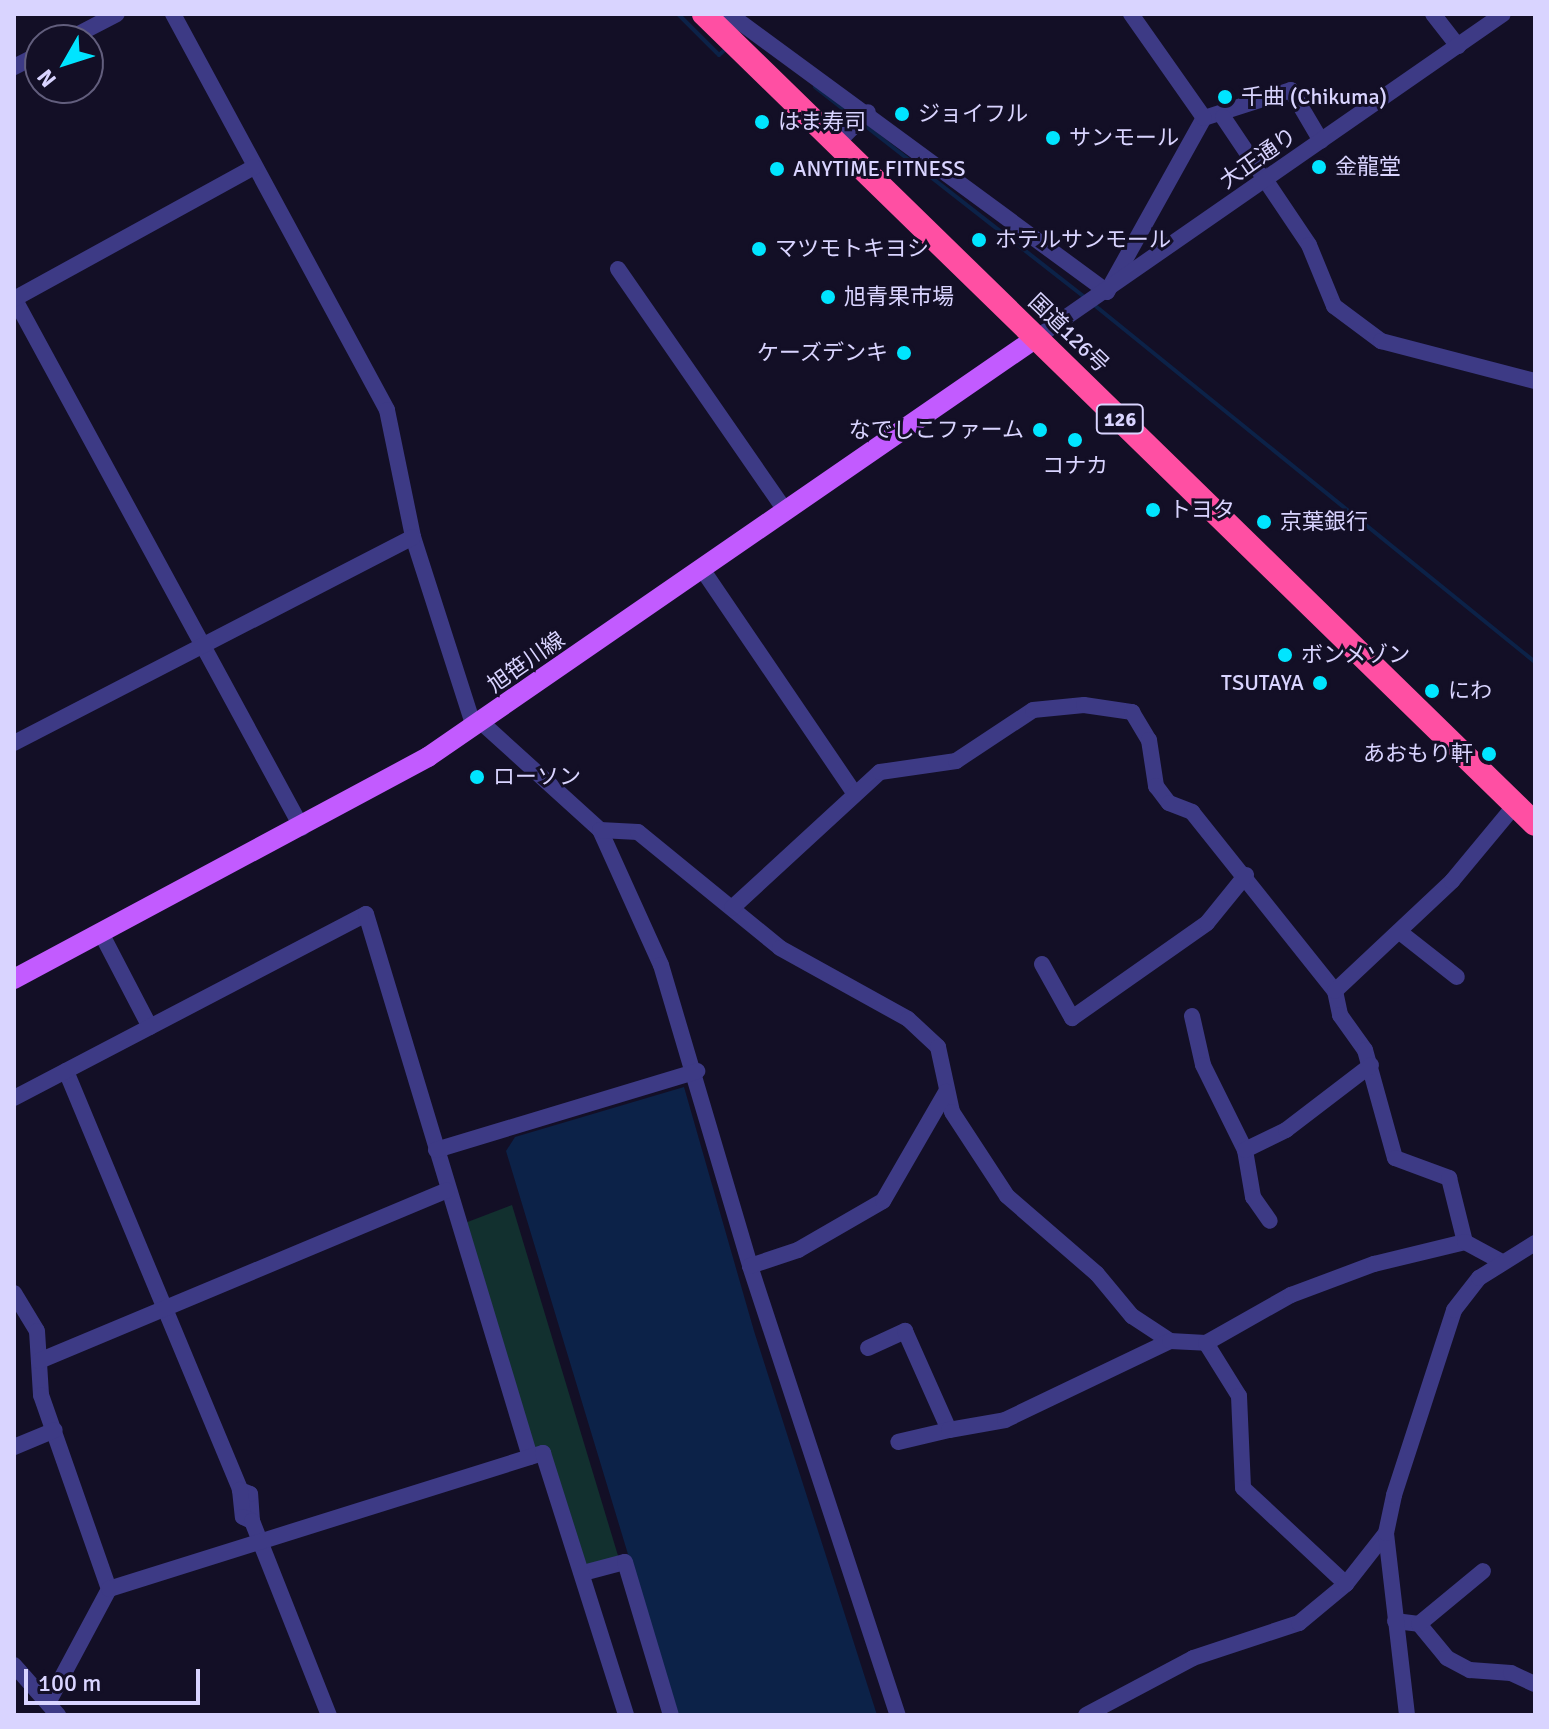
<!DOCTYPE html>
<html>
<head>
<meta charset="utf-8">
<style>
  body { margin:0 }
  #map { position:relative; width:1549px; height:1729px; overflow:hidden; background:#130f26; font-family:Signika,"Noto Sans JP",sans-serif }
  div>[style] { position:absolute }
  .green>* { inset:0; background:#12302f }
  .water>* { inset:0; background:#0c2248 }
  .stream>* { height:4px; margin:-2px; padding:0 2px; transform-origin:2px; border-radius:2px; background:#0c2248 }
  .minor>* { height:16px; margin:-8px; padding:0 8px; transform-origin:8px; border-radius:8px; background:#3d3a85 }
  .major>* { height:20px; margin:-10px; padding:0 10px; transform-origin:10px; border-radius:10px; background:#c25bff }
  .highway>* { height:24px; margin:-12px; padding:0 12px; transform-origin:12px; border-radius:12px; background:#ff4fa3 }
  .dots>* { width:22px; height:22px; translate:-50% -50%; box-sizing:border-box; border:4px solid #130f26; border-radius:50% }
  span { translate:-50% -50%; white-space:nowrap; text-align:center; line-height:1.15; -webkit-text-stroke:6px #130f26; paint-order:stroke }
  .shield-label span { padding:2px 6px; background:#130f26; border:2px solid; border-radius:6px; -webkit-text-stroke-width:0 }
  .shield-label { font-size:20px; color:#d9d4ff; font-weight:700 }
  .poi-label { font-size:22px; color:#d9d4ff }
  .left { translate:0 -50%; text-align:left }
  .right { translate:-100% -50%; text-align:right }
  .street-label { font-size:22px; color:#d9d4ff }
  .frame { position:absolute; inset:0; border:16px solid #d9d4ff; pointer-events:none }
  .north { position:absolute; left:24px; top:24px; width:80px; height:80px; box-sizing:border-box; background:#130f26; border:2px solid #625e7d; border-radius:50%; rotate:231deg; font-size:22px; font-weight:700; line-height:32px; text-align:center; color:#d9d4ff }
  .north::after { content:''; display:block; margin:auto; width:28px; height:36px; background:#00e5ff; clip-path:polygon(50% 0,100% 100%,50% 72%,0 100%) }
  .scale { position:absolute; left:24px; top:1669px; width:176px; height:36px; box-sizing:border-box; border:4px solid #d9d4ff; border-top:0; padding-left:10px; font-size:24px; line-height:28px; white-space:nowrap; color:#d9d4ff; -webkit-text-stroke:6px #130f26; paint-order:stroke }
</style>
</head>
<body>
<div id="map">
  <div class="green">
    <div style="clip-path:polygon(512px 1205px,619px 1559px,586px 1568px,533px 1451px,465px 1223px)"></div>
  </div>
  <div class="water">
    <div style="clip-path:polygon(684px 1087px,754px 1331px,877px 1715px,679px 1715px,637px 1584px,506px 1151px,515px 1137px)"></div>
  </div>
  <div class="stream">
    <div style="left:678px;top:14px;width:58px;rotate:45deg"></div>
    <div style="left:719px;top:55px;width:12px;rotate:-42deg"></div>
    <div style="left:815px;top:87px;width:52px;rotate:38deg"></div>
    <div style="left:863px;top:124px;width:283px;rotate:38deg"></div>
    <div style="left:1093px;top:304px;width:569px;rotate:39.01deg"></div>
  </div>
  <div class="minor">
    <div style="left:173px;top:14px;width:450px;rotate:61.6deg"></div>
    <div style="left:387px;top:410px;width:130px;rotate:78.4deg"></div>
    <div style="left:413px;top:537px;width:200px;rotate:72.2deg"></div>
    <div style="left:729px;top:14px;width:469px;rotate:36.3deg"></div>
    <div style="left:1107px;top:292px;width:199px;rotate:-60.9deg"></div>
    <div style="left:1204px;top:118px;width:91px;rotate:-17.8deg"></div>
    <div style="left:1291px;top:90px;width:59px;rotate:59.5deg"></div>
    <div style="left:1131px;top:14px;width:127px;rotate:54.9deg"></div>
    <div style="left:1433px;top:14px;width:41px;rotate:52deg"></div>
    <div style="left:67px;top:40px;width:56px;rotate:-27.5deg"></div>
    <div style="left:14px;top:67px;width:29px;rotate:-27deg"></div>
    <div style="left:1223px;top:117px;width:154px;rotate:56.1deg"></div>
    <div style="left:1309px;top:245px;width:66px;rotate:67.7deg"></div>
    <div style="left:1334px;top:306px;width:59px;rotate:36.7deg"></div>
    <div style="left:1381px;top:341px;width:159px;rotate:14.6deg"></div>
    <div style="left:836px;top:144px;width:45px;rotate:-45deg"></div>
    <div style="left:618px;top:269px;width:295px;rotate:55.3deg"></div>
    <div style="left:14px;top:298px;width:603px;rotate:61.48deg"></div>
    <div style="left:14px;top:299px;width:274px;rotate:-28.8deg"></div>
    <div style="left:1036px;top:338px;width:568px;rotate:-34.75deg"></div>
    <div style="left:702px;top:569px;width:272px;rotate:55.8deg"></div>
    <div style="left:481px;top:722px;width:161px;rotate:42.2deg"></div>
    <div style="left:600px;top:830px;width:148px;rotate:65.7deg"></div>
    <div style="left:661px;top:965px;width:314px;rotate:73.5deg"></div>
    <div style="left:750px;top:1266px;width:473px;rotate:71.8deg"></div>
    <div style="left:14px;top:743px;width:449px;rotate:-27.3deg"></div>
    <div style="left:600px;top:830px;width:38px;rotate:3deg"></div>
    <div style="left:638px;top:832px;width:183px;rotate:39.2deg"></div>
    <div style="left:780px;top:948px;width:146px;rotate:29deg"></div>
    <div style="left:908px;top:1019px;width:41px;rotate:43deg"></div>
    <div style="left:938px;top:1047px;width:66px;rotate:77.8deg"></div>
    <div style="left:952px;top:1112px;width:100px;rotate:56.8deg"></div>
    <div style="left:1007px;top:1196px;width:119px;rotate:40.9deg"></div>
    <div style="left:1097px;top:1274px;width:55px;rotate:50.2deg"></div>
    <div style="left:1132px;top:1316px;width:45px;rotate:33.3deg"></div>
    <div style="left:732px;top:908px;width:201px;rotate:-42.6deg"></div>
    <div style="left:880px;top:772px;width:77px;rotate:-8.2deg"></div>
    <div style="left:956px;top:761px;width:92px;rotate:-33.5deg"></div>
    <div style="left:1033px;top:710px;width:51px;rotate:-5.6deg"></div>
    <div style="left:1084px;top:705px;width:49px;rotate:8.3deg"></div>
    <div style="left:1132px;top:712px;width:33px;rotate:59deg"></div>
    <div style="left:1149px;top:740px;width:47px;rotate:81.3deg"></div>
    <div style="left:1156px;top:786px;width:21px;rotate:53deg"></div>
    <div style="left:1169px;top:803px;width:25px;rotate:21deg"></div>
    <div style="left:1192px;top:812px;width:229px;rotate:51.4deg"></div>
    <div style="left:1335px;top:991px;width:25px;rotate:78deg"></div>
    <div style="left:1340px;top:1015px;width:43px;rotate:54.5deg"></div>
    <div style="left:1365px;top:1050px;width:112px;rotate:74.5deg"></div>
    <div style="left:1395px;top:1158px;width:58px;rotate:20.3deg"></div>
    <div style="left:1449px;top:1178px;width:66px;rotate:76deg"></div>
    <div style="left:101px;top:933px;width:106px;rotate:62.5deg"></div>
    <div style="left:1401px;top:933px;width:71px;rotate:38.2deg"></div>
    <div style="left:1042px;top:964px;width:62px;rotate:60.9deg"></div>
    <div style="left:1072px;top:1018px;width:165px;rotate:-35.1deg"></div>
    <div style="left:1207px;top:923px;width:62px;rotate:-50.9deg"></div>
    <div style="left:1335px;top:991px;width:161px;rotate:-43.2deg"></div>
    <div style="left:1452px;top:881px;width:99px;rotate:-50.3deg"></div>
    <div style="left:1192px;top:1016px;width:50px;rotate:77.3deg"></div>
    <div style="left:1203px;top:1065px;width:95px;rotate:63.7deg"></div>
    <div style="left:1245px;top:1150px;width:48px;rotate:80.3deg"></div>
    <div style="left:1253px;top:1197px;width:29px;rotate:55deg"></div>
    <div style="left:66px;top:1071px;width:454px;rotate:67.4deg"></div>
    <div style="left:14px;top:1098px;width:397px;rotate:-27.6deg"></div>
    <div style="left:366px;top:914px;width:567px;rotate:73.19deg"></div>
    <div style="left:436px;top:1150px;width:273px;rotate:-16.8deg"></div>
    <div style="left:1245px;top:1150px;width:46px;rotate:-26deg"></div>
    <div style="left:1286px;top:1130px;width:107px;rotate:-37.4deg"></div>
    <div style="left:750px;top:1266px;width:51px;rotate:-18.4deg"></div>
    <div style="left:798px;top:1250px;width:98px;rotate:-30deg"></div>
    <div style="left:883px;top:1201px;width:126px;rotate:-60deg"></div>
    <div style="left:14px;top:1293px;width:44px;rotate:58.8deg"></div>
    <div style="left:37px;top:1331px;width:64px;rotate:86.4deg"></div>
    <div style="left:41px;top:1395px;width:206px;rotate:70.7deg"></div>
    <div style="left:1206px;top:1343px;width:62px;rotate:58.1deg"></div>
    <div style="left:1239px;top:1396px;width:92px;rotate:87.5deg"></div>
    <div style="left:1243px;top:1488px;width:141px;rotate:43deg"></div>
    <div style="left:868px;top:1348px;width:41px;rotate:-24.7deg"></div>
    <div style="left:905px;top:1331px;width:108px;rotate:66deg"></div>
    <div style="left:949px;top:1430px;width:52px;rotate:166.8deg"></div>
    <div style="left:39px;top:1361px;width:442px;rotate:-22.7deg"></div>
    <div style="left:949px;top:1430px;width:57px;rotate:-10.1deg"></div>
    <div style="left:1005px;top:1420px;width:183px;rotate:-25.6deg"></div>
    <div style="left:1170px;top:1341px;width:36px;rotate:3deg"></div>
    <div style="left:1206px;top:1343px;width:98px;rotate:-29.5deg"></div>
    <div style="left:1291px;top:1295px;width:89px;rotate:-20.5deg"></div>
    <div style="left:1374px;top:1264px;width:94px;rotate:-13.6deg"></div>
    <div style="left:1465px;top:1242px;width:42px;rotate:28.4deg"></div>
    <div style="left:14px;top:1447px;width:44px;rotate:-22.5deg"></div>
    <div style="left:252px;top:1521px;width:27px;rotate:-94deg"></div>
    <div style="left:250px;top:1494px;width:11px;rotate:-158deg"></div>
    <div style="left:240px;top:1490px;width:27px;rotate:84deg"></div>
    <div style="left:243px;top:1517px;width:10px;rotate:24deg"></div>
    <div style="left:252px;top:1521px;width:209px;rotate:68.4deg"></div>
    <div style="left:583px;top:1573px;width:43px;rotate:-14.7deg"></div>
    <div style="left:625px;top:1562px;width:160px;rotate:73.3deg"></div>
    <div style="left:1395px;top:1621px;width:24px;rotate:7deg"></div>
    <div style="left:1419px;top:1624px;width:44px;rotate:50.5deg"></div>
    <div style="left:1447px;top:1658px;width:26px;rotate:28deg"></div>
    <div style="left:1470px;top:1670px;width:41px;rotate:4.2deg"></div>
    <div style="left:1511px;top:1673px;width:26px;rotate:25deg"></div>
    <div style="left:1419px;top:1624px;width:83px;rotate:-39.6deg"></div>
    <div style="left:14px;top:1665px;width:67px;rotate:48.7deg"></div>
    <div style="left:48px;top:1703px;width:129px;rotate:-61.8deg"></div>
    <div style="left:109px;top:1589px;width:455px;rotate:-17.4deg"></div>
    <div style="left:543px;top:1453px;width:275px;rotate:72.4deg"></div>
    <div style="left:1086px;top:1715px;width:121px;rotate:-28deg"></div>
    <div style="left:1193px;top:1658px;width:112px;rotate:-18.3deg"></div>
    <div style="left:1299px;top:1623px;width:61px;rotate:-39.7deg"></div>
    <div style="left:1346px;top:1584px;width:65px;rotate:-51.9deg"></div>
    <div style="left:1407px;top:1715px;width:183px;rotate:-96.6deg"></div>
    <div style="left:1386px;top:1533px;width:39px;rotate:-78deg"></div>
    <div style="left:1394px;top:1495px;width:194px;rotate:-72deg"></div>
    <div style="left:1454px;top:1310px;width:41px;rotate:-52deg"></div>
    <div style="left:1479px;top:1278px;width:66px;rotate:-32deg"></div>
  </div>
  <div class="major">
    <div style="left:14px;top:979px;width:470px;rotate:-28.2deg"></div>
    <div style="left:428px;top:757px;width:738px;rotate:-34.57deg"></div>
  </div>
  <div class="highway">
    <div style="left:704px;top:14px;width:1160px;rotate:44.27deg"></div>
  </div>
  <div class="dots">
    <div style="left:1225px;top:97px;background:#00e5ff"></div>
    <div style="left:902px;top:114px;background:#00e5ff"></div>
    <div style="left:762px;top:122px;background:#00e5ff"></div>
    <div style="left:1053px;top:138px;background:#00e5ff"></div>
    <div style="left:1319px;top:167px;background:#00e5ff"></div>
    <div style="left:777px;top:169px;background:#00e5ff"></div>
    <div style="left:979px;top:240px;background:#00e5ff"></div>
    <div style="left:759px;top:249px;background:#00e5ff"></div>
    <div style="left:828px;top:297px;background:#00e5ff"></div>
    <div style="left:904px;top:353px;background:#00e5ff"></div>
    <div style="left:1040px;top:430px;background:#00e5ff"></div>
    <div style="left:1075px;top:440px;background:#00e5ff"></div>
    <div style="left:1153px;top:510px;background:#00e5ff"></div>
    <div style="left:1264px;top:522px;background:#00e5ff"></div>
    <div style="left:1285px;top:655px;background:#00e5ff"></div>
    <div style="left:1320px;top:683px;background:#00e5ff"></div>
    <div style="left:1432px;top:691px;background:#00e5ff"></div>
    <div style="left:1489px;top:754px;background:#00e5ff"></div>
    <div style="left:477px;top:777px;background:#00e5ff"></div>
  </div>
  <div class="shield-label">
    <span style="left:1120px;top:419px">126</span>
  </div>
  <div class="poi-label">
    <span class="left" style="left:1241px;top:97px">千曲 (Chikuma)</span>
    <span class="left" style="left:918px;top:114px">ジョイフル</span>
    <span class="left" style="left:778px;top:122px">はま寿司</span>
    <span class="left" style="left:1069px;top:138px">サンモール</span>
    <span class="left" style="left:1335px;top:167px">金龍堂</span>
    <span class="left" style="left:793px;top:169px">ANYTIME FITNESS</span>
    <span class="left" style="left:995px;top:240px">ホテルサンモール</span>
    <span class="left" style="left:775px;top:249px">マツモトキヨシ</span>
    <span class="left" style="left:844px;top:297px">旭青果市場</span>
    <span class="right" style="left:888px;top:353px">ケーズデンキ</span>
    <span class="right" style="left:1024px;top:430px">なでしこファーム</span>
    <span style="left:1075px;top:466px">コナカ</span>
    <span class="left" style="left:1169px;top:510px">トヨタ</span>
    <span class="left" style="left:1280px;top:522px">京葉銀行</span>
    <span class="left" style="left:1301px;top:655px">ボンメゾン</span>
    <span class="right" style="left:1304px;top:683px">TSUTAYA</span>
    <span class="left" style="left:1448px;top:691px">にわ</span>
    <span class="right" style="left:1473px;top:754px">あおもり軒</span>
    <span class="left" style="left:493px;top:777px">ローソン</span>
  </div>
  <div class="street-label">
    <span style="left:1258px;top:158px;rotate:-35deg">大正通り</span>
    <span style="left:1069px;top:333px;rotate:44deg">国道126号</span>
    <span style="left:526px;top:662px;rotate:-35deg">旭笹川線</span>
  </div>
  <div class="frame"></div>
  <div class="north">N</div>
  <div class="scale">100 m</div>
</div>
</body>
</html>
